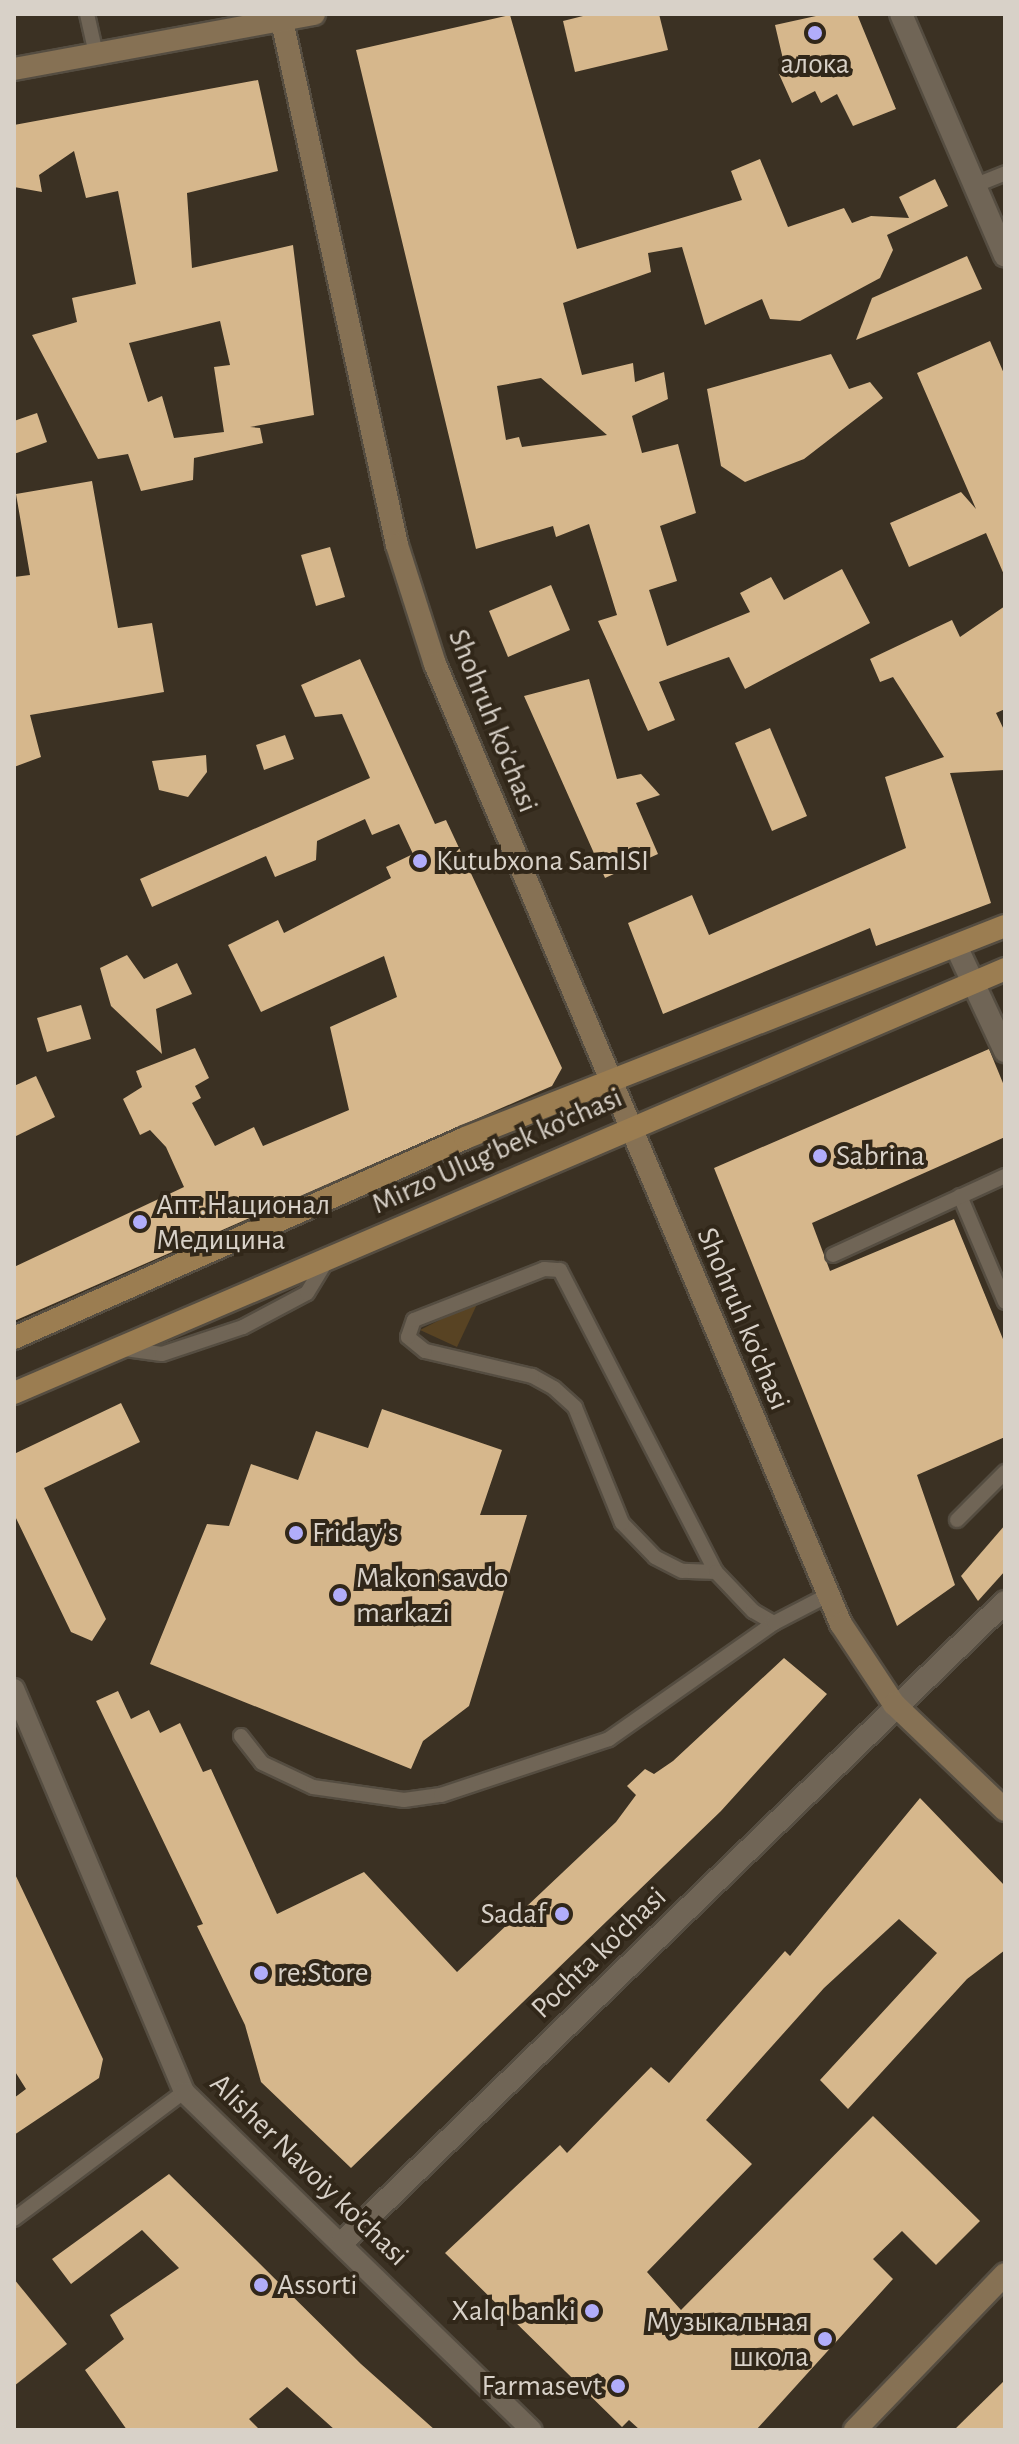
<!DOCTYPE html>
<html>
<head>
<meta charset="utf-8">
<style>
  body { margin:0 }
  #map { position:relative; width:1019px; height:2444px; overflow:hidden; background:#3b3123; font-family:"Alegreya Sans",sans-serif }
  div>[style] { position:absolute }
  .green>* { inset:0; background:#584323 }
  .building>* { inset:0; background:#d6b78c }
  .roads { filter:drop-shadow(2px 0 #554d41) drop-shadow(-2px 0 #554d41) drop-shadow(0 2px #554d41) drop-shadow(0 -2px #554d41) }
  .service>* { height:14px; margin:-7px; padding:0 7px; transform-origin:7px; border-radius:7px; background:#706556 }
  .pedestrian>* { height:20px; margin:-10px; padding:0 10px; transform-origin:10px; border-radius:10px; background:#706556 }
  .minor>* { height:22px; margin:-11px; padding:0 11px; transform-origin:11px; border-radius:11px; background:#706556 }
  .secondary>* { height:22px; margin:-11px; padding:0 11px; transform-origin:11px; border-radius:11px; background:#867154 }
  .primary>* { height:22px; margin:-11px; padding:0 11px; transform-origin:11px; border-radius:11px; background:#9b7d51 }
  .dots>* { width:22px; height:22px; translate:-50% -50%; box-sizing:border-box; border:4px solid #312719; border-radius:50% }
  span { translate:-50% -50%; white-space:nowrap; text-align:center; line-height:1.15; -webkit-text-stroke:8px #312719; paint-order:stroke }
  .poi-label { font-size:30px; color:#d8d1c8 }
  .left { translate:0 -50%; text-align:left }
  .right { translate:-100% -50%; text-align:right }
  .street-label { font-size:30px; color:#d8d1c8 }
  .frame { position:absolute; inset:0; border:16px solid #d8d1c8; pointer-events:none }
</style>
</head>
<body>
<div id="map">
  <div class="green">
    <div style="clip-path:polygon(479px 1300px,457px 1347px,420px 1330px)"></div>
  </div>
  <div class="building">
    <div style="clip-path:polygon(591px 14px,659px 14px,668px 50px,575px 72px,563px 21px)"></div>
    <div style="clip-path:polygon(825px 14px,857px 14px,896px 109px,853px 126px,837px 94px,821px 103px,815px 91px,792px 103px,779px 74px,786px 72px,775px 25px)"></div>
    <div style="clip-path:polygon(evenodd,510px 15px,577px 249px,742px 200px,731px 171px,760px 159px,788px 227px,844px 208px,852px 223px,871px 216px,909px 218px,899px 197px,935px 179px,948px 206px,887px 235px,893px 250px,880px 278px,800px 321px,770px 319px,762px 299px,705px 325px,682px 247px,648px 253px,651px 272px,563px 303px,582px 375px,633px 363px,635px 382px,664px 372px,668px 399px,632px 416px,642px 453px,678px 444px,696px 513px,660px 526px,677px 581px,649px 590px,667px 646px,750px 612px,740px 593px,771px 577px,784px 600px,842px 569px,870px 623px,745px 689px,729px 657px,659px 682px,675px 720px,648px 731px,598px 621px,617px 615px,589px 524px,556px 537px,553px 526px,476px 549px,356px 50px,510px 15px,541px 378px,607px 435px,522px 447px,519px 437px,506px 440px,497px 386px,541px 378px)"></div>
    <div style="clip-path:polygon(evenodd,258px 80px,278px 171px,187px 193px,192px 268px,293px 245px,314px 415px,250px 427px,260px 428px,263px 443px,194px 458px,193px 480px,141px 491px,128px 454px,98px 459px,32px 335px,77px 322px,72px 298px,136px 284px,118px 191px,86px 198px,74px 151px,39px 175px,42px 192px,14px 187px,14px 125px,258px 80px,220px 321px,230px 365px,214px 367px,224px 432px,174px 438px,162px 396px,148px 402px,129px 343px,220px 321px)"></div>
    <div style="clip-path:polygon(967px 256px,982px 289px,856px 340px,872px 298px)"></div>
    <div style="clip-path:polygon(990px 341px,1005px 376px,1005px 577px,986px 533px,909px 567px,890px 523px,961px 492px,976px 509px,917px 373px)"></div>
    <div style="clip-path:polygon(831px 354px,849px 389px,870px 382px,883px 398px,804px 459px,745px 482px,721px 466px,707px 389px)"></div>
    <div style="clip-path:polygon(37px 413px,47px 442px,14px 454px,14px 421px)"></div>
    <div style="clip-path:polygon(92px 481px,118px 628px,152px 623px,164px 692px,30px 715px,41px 757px,14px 767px,14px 577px,30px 575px,16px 494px)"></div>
    <div style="clip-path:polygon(330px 547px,345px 597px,316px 606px,301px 555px)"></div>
    <div style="clip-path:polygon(551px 585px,570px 630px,508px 657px,489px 611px)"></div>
    <div style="clip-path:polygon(1005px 606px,1005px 709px,996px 713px,1005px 732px,1005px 770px,950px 773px,991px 903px,876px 946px,870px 928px,663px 1014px,628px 923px,692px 895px,709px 935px,906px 848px,885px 777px,944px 757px,893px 677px,880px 682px,870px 659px,952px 620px,960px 637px)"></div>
    <div style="clip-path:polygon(360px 659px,435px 824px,446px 820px,562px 1068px,552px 1086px,14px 1321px,14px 1267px,184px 1187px,166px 1147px,150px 1130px,140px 1135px,123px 1099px,142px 1087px,136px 1071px,195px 1048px,209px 1078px,195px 1086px,201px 1098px,192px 1103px,215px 1146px,254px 1127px,263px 1146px,349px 1110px,330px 1027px,397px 997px,384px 956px,261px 1012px,228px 945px,278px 920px,284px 933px,391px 878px,386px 867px,413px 854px,399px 824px,372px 835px,365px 819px,317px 841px,316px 860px,275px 877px,266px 856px,152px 907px,140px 879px,370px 778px,342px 714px,315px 717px,301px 685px)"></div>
    <div style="clip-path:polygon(589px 679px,617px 779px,641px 774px,660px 795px,636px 803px,658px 854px,605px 878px,524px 696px)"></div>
    <div style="clip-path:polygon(770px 728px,807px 816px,772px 831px,735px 743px)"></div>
    <div style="clip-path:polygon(285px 735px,294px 759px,264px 770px,256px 745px)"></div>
    <div style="clip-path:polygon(206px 755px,207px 772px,188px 797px,159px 790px,152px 761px)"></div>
    <div style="clip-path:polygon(127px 955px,144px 979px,177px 963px,192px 994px,156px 1009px,162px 1054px,111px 1006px,100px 968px)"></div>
    <div style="clip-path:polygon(81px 1005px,91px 1039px,47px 1052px,37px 1018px)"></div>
    <div style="clip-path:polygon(989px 1049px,1005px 1088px,1005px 1137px,812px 1223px,830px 1271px,954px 1219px,1005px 1344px,1005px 1437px,917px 1475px,955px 1585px,897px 1626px,714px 1168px)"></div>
    <div style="clip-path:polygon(36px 1076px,55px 1117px,14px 1137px,14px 1086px)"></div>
    <div style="clip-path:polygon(121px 1403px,140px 1442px,44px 1488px,106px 1619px,92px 1641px,71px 1632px,14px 1514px,14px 1454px)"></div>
    <div style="clip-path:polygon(382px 1409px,502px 1450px,480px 1515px,527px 1515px,469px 1706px,423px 1741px,411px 1769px,150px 1664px,207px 1524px,229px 1526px,251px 1464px,298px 1480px,316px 1431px,368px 1448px)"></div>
    <div style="clip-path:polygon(1005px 1525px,1005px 1571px,978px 1601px,961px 1576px)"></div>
    <div style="clip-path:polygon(784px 1658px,827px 1694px,721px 1811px,351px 2168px,261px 2082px,245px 2025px,197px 1926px,203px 1924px,96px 1701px,118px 1691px,131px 1719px,149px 1710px,160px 1733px,180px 1723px,203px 1772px,211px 1769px,277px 1914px,364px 1872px,457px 1972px,616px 1822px,636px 1795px,627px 1786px,645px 1769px,654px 1774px,673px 1761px)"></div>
    <div style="clip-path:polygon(920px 1798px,1005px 1886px,1005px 1950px,967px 1979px,848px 2109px,820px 2080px,937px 1953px,899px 1919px,824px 1988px,706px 2120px,752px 2164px,647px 2272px,681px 2310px,873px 2116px,980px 2221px,936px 2265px,902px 2231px,873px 2259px,893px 2279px,756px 2430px,640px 2430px,629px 2420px,622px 2427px,445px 2253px,560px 2145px,567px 2153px,651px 2067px,669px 2083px,785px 1951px,790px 1956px)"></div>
    <div style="clip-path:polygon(14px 1872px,103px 2059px,99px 2078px,14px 2135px,14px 2098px,26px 2089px,14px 2070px)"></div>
    <div style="clip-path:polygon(169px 2174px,361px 2364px,435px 2430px,335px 2430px,287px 2387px,249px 2419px,260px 2430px,127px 2430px,85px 2370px,124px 2339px,110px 2315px,179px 2268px,142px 2230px,71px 2284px,52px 2259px)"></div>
    <div style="clip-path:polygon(14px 2279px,67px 2344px,14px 2386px)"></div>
    <div style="clip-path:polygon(1005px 2380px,1005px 2430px,954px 2430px)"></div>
  </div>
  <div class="roads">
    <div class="service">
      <div style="left:87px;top:14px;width:41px;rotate:77.3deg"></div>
      <div style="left:976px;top:185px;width:31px;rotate:-22deg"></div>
      <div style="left:960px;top:1196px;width:115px;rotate:67deg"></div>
      <div style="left:833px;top:1255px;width:189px;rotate:-24.7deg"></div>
      <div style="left:118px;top:1348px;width:44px;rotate:7.8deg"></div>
      <div style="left:162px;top:1354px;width:85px;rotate:-18.4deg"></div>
      <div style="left:243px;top:1327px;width:72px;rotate:-28deg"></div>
      <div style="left:307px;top:1293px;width:42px;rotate:-58.6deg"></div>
      <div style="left:957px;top:1520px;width:68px;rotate:-45deg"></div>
      <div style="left:716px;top:1572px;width:34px;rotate:-178deg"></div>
      <div style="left:682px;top:1571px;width:30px;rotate:-153deg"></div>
      <div style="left:655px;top:1557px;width:47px;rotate:-134.1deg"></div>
      <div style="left:622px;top:1523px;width:125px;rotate:-112.1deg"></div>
      <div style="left:575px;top:1407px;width:28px;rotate:-138deg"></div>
      <div style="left:554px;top:1388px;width:25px;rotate:-151deg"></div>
      <div style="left:532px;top:1376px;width:110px;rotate:-166.8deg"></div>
      <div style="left:425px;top:1351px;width:22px;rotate:-141deg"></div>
      <div style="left:408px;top:1337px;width:18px;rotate:-71deg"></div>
      <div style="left:414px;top:1320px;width:140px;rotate:-21.4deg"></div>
      <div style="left:544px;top:1269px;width:16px;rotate:4deg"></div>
      <div style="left:560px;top:1270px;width:340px;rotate:62.7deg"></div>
      <div style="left:716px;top:1572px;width:54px;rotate:46.5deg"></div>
      <div style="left:753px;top:1611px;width:24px;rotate:30deg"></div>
      <div style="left:241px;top:1736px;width:34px;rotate:52deg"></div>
      <div style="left:262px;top:1763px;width:56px;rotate:25.2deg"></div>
      <div style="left:313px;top:1787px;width:92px;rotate:8.1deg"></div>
      <div style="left:404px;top:1800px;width:37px;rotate:-8deg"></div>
      <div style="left:441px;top:1795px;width:177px;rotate:-18.4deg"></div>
      <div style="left:609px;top:1739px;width:202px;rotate:-35.1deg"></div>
      <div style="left:774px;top:1623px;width:61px;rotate:-27.4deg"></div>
      <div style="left:14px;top:2219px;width:212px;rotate:-36.8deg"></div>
    </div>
    <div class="pedestrian">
      <div style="left:14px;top:1689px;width:437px;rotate:67.1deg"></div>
      <div style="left:184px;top:2092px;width:485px;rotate:44.2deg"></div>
    </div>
    <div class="minor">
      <div style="left:901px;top:14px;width:263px;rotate:66.7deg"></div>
      <div style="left:956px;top:946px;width:116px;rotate:65deg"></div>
      <div style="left:342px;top:2243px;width:922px;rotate:-44.03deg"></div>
    </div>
    <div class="secondary">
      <div style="left:282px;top:21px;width:536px;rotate:77.62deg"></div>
      <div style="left:397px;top:545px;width:125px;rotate:72.3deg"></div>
      <div style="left:435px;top:664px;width:1042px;rotate:67.08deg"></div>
      <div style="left:841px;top:1624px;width:96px;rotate:56.5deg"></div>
      <div style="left:894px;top:1704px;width:153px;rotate:43.7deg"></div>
      <div style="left:14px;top:69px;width:305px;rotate:-10.4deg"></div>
      <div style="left:855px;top:2430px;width:216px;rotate:-46.1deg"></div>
    </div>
    <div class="primary">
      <div style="left:14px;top:1338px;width:493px;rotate:-23.9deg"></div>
      <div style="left:465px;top:1138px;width:580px;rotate:-21.43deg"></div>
      <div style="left:14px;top:1393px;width:1078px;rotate:-23.16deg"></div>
    </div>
  </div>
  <div class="dots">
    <div style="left:815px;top:33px;background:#b1adfa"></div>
    <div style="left:420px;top:861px;background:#b1adfa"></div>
    <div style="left:820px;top:1156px;background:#b1adfa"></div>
    <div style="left:140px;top:1222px;background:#b1adfa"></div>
    <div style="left:296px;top:1533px;background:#b1adfa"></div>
    <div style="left:340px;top:1595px;background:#b1adfa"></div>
    <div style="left:562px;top:1914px;background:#b1adfa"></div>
    <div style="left:261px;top:1973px;background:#b1adfa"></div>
    <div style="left:261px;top:2285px;background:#b1adfa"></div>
    <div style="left:592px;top:2311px;background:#b1adfa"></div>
    <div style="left:825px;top:2339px;background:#b1adfa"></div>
    <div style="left:618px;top:2386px;background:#b1adfa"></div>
  </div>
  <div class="poi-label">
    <span style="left:815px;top:64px">алока</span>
    <span class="left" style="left:436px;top:861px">Kutubxona SamISI</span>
    <span class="left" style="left:836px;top:1156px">Sabrina</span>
    <span class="left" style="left:156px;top:1222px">Апт.Национал<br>Медицина</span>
    <span class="left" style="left:312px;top:1533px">Friday's</span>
    <span class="left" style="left:356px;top:1595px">Makon savdo<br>markazi</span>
    <span class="right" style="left:546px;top:1914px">Sadaf</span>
    <span class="left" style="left:277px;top:1973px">re:Store</span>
    <span class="left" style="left:277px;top:2285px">Assorti</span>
    <span class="right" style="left:576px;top:2311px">Xalq banki</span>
    <span class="right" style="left:809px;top:2339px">Музыкальная<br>школа</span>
    <span class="right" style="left:602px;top:2386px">Farmasevt</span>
  </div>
  <div class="street-label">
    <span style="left:493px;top:721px;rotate:68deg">Shohruh ko'chasi</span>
    <span style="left:497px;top:1151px;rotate:-24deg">Mirzo Ulug'bek ko'chasi</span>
    <span style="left:743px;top:1319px;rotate:67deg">Shohruh ko'chasi</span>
    <span style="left:599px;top:1953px;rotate:-44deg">Pochta ko'chasi</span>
    <span style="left:309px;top:2170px;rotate:44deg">Alisher Navoiy ko'chasi</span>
  </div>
  <div class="frame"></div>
</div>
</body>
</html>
